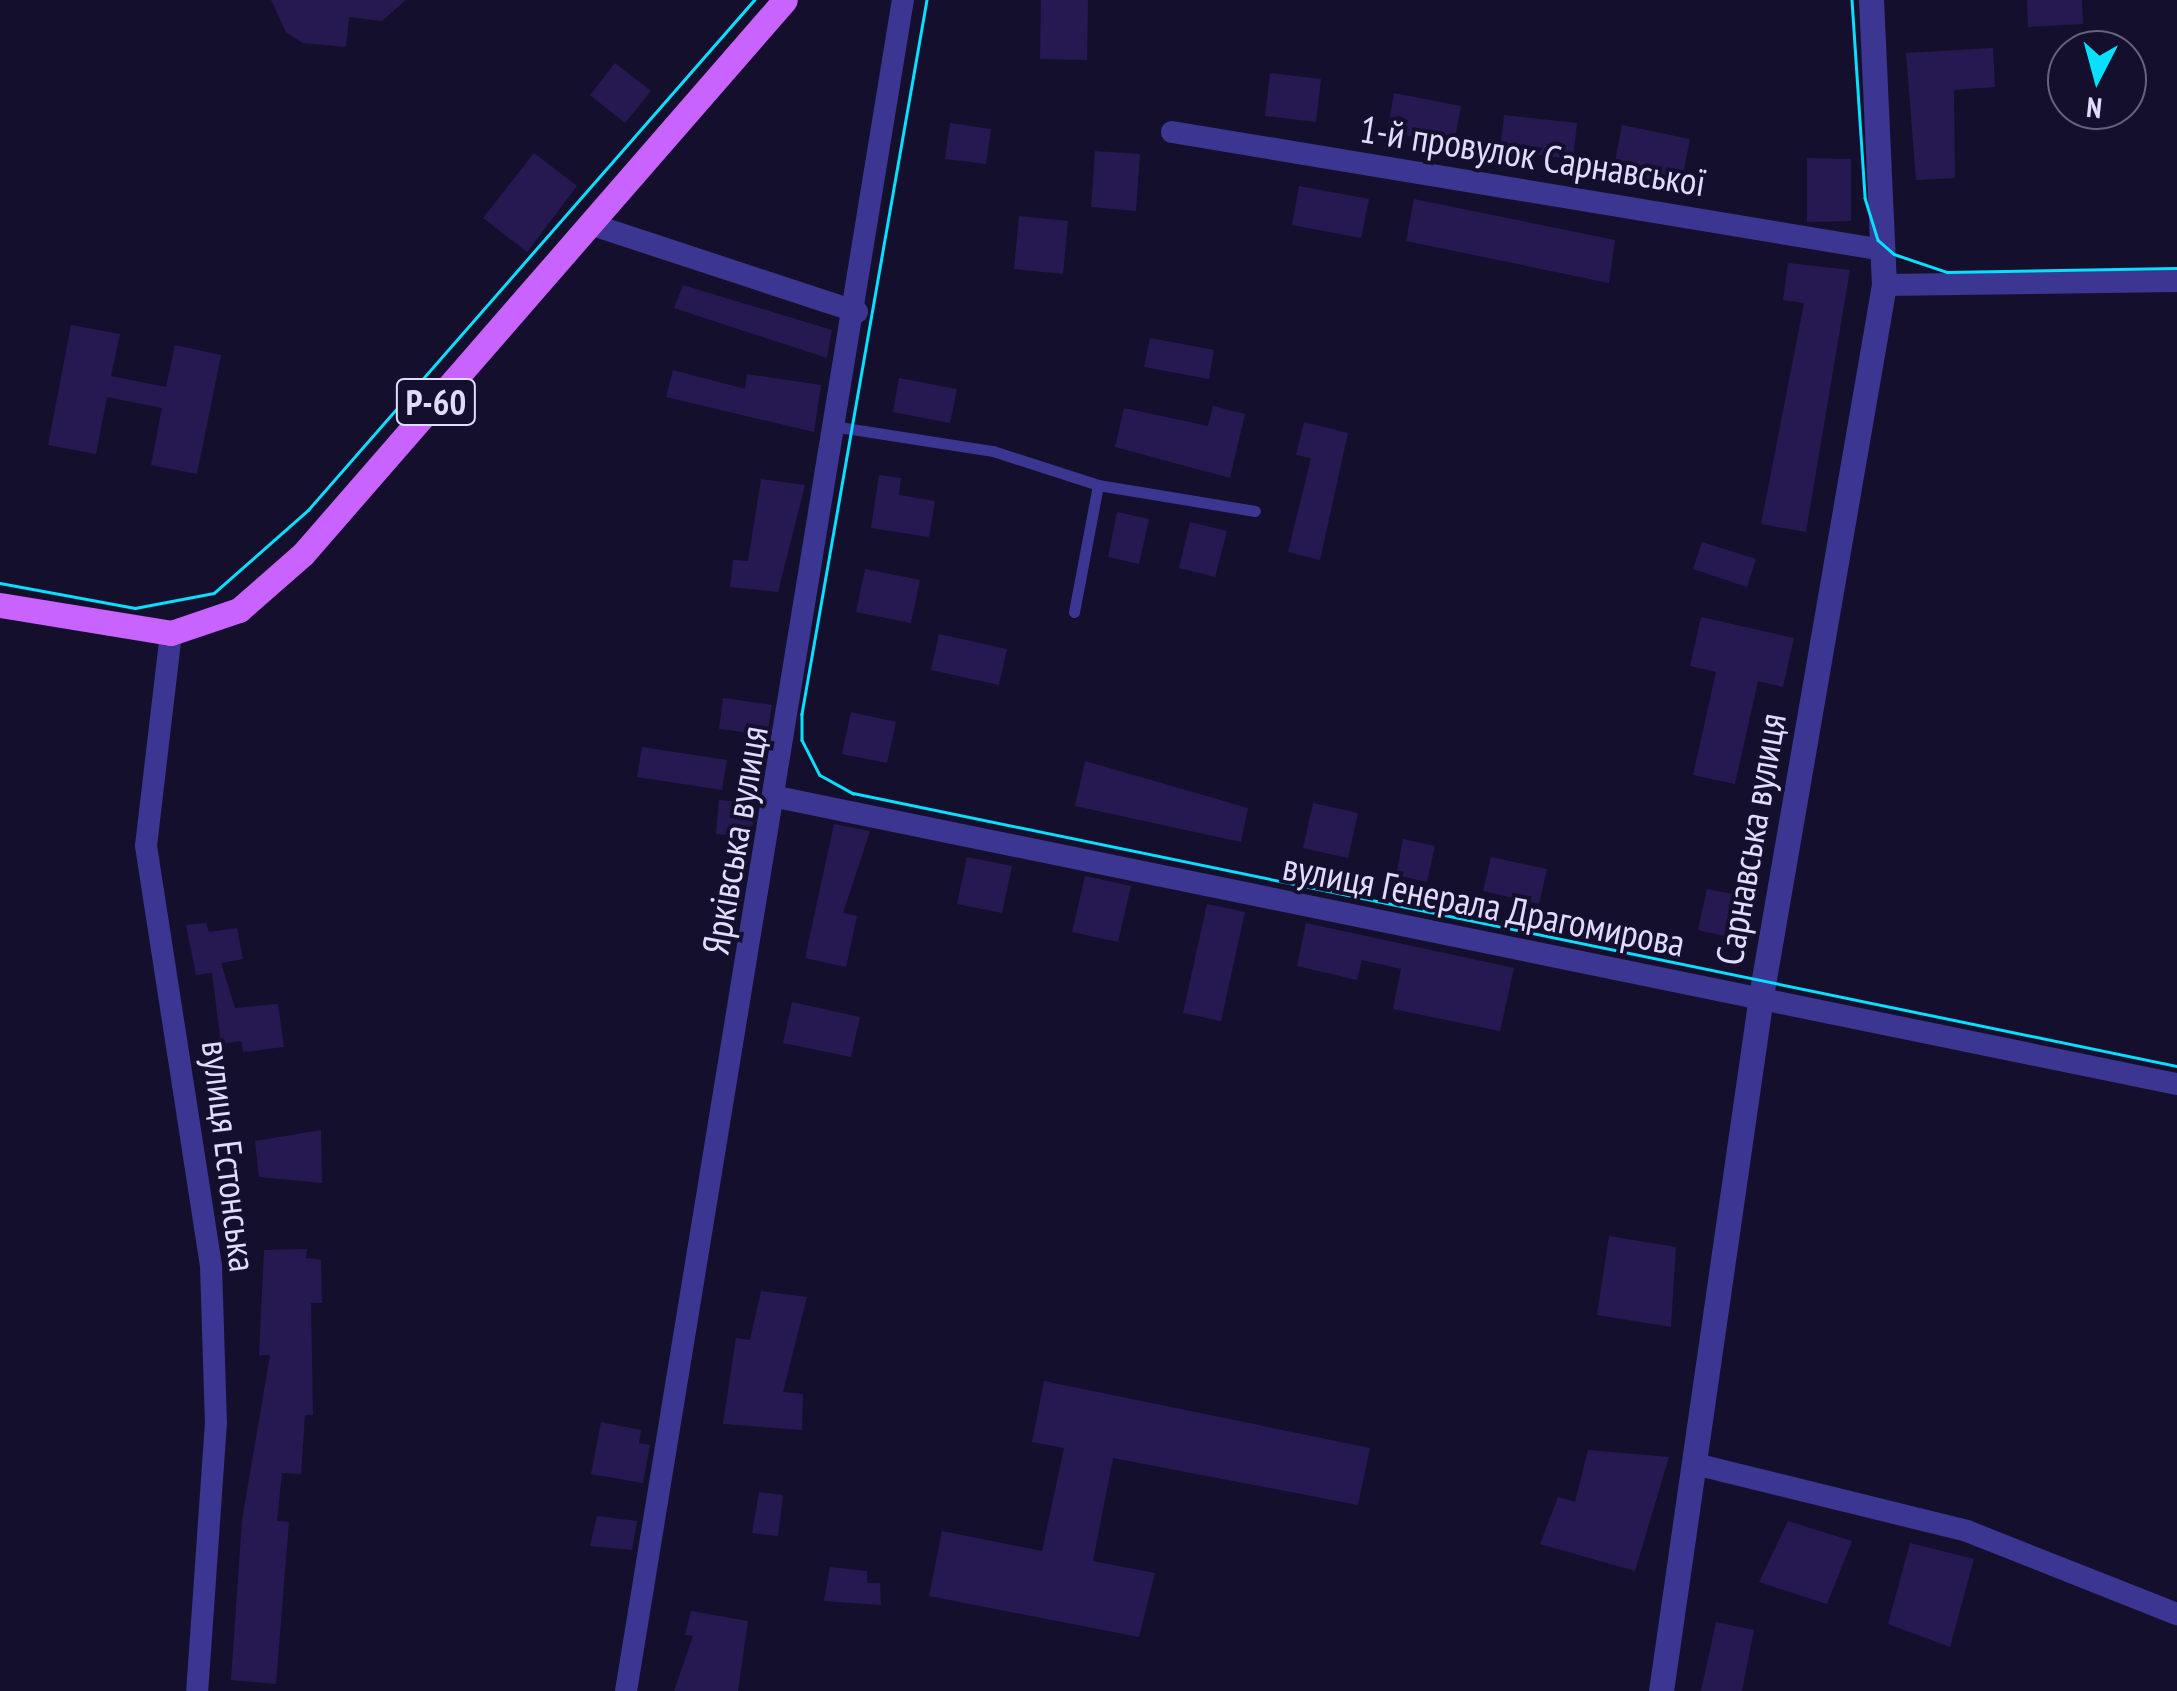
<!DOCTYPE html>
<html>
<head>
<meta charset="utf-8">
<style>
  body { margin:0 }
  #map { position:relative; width:2177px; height:1691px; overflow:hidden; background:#150f2e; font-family:"PT Sans Narrow",sans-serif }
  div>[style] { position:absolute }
  .building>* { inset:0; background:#261951 }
  .service>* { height:11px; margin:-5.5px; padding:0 5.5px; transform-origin:5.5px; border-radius:5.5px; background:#3b3691 }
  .minor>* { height:22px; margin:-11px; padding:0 11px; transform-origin:11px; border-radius:11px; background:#3b3691 }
  .tertiary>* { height:25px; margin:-12.5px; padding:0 12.5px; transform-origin:12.5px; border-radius:12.5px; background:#3b3691 }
  .primary>* { height:25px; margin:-12.5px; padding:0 12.5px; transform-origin:12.5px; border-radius:12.5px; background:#c963ff }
  .tram>* { height:2.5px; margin:-1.25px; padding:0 1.25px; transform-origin:1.25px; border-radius:1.25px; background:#08e0ff }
  span { translate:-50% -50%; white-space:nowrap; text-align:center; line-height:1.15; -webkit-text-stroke:8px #150f2e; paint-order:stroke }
  .shield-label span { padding:2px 8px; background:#150f2e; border:2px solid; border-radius:8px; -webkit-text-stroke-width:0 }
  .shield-label { font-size:35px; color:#e1dcff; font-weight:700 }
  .street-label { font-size:38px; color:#e1dcff }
  .north { position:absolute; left:2047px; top:30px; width:100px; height:100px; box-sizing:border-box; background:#150f2e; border:2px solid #676182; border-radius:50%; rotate:186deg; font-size:28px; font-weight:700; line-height:40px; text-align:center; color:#e1dcff }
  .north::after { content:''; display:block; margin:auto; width:35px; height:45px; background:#08e0ff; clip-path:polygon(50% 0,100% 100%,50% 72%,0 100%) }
</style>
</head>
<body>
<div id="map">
  <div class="building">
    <div style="clip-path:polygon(271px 0,406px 0,382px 21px,349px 17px,346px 47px,303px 43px,286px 32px)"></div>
    <div style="clip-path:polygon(1041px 0,1088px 0,1087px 60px,1040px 59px)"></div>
    <div style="clip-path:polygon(2027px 0,2082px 0,2083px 24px,2028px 27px)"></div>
    <div style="clip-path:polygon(1993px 48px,1995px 87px,1954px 90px,1955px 178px,1916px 180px,1906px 53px)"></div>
    <div style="clip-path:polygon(615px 63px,651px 91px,625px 123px,590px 95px)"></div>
    <div style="clip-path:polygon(1270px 73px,1321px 79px,1316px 122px,1265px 116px)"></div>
    <div style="clip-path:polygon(1394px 93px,1461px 106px,1454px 144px,1387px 132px)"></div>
    <div style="clip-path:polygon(1504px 115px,1577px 123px,1573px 159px,1500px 150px)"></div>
    <div style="clip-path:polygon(950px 123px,991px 129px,986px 164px,945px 159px)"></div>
    <div style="clip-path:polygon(1622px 125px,1690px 139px,1681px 185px,1613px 172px)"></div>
    <div style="clip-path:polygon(1095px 151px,1140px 154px,1136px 211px,1091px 207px)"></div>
    <div style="clip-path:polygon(534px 153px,577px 186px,527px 252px,483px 218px)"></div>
    <div style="clip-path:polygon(1807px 158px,1851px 159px,1851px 221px,1807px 222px)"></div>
    <div style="clip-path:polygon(1299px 186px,1369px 199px,1361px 238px,1292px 225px)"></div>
    <div style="clip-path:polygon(1414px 199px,1615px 240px,1609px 283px,1406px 241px)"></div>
    <div style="clip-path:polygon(1019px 216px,1068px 221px,1063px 274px,1014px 269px)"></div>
    <div style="clip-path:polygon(1788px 263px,1850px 270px,1806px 532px,1761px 524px,1804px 303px,1783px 300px)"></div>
    <div style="clip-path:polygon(683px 285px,832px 330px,827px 358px,674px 308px)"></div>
    <div style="clip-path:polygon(71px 325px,120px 334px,111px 376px,166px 387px,175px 345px,221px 355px,197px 474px,151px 465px,162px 408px,107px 397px,96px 454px,48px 445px)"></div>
    <div style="clip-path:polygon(1150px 338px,1214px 350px,1209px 379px,1144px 367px)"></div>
    <div style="clip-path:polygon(673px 370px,745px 389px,747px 374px,821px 385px,814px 432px,666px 397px)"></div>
    <div style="clip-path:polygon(899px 378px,957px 389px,950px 423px,893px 412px)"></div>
    <div style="clip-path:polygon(1213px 406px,1245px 414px,1230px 478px,1115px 447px,1124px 408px,1208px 426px)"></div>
    <div style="clip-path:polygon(1304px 422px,1348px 433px,1320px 560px,1288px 552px,1311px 458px,1296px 455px)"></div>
    <div style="clip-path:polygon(879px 475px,901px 478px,899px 495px,935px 501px,929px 537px,871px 528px)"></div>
    <div style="clip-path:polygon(761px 479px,805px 485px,778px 592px,730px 587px,733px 560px,748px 561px)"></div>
    <div style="clip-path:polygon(1117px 512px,1149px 519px,1139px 564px,1108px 557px)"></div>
    <div style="clip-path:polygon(1190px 522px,1227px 531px,1215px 577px,1179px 568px)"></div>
    <div style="clip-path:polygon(1702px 542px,1756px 559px,1747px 587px,1693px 569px)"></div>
    <div style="clip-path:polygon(865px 569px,920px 580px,911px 623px,856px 612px)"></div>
    <div style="clip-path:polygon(1701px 617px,1794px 638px,1783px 687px,1758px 681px,1735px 784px,1693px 775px,1716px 672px,1690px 666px)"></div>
    <div style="clip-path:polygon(939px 634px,1007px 649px,999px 685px,931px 670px)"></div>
    <div style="clip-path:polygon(723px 698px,772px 705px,767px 735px,719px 729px)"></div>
    <div style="clip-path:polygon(851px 712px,896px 722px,887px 763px,842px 754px)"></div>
    <div style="clip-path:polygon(642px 747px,727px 760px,722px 790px,637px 777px)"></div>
    <div style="clip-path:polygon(1085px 761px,1248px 808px,1241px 842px,1075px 806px)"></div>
    <div style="clip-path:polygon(719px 800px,756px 803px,751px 837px,716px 834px)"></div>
    <div style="clip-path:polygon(1313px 803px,1358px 813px,1348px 858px,1303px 848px)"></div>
    <div style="clip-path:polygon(834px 824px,870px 831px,843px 913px,857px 916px,846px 967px,805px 958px)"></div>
    <div style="clip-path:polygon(1403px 839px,1435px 846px,1427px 882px,1396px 875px)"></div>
    <div style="clip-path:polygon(967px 857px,1012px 866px,1002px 913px,957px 904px)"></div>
    <div style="clip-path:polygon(1491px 857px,1547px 869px,1539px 904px,1483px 891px)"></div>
    <div style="clip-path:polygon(1085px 876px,1131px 886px,1118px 942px,1072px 932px)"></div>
    <div style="clip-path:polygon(1707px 889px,1738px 895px,1728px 937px,1698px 930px)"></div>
    <div style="clip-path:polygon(1207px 904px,1245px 912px,1221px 1021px,1183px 1013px)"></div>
    <div style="clip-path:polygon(206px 923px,209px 932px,237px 928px,243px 959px,221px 963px,235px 1008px,278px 1004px,284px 1047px,243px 1052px,241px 1041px,221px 1044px,212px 973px,196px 975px,186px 925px)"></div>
    <div style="clip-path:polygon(1306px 923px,1514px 968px,1500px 1031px,1393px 1009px,1401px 969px,1362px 960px,1357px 980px,1297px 966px)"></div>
    <div style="clip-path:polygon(792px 1002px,860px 1017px,851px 1057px,783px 1043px)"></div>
    <div style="clip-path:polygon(321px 1130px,322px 1183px,259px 1177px,255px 1141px)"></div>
    <div style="clip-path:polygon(1609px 1236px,1676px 1247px,1671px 1327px,1597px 1315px)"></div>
    <div style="clip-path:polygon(307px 1249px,306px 1258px,321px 1260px,322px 1303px,311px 1303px,313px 1415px,305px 1415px,301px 1474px,282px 1473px,277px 1521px,289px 1522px,276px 1684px,231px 1680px,242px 1520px,270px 1355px,259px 1355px,264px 1250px)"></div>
    <div style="clip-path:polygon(761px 1291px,807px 1297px,783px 1392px,803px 1394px,802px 1430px,723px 1424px,736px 1338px,750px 1340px)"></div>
    <div style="clip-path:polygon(1044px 1381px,1370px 1448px,1358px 1505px,1113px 1458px,1093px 1561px,1155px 1573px,1139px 1637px,929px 1596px,942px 1531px,1042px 1551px,1064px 1448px,1032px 1442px)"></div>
    <div style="clip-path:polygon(601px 1422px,641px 1430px,639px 1443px,650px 1445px,643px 1483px,591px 1474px)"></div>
    <div style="clip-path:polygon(1588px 1450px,1669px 1457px,1635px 1571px,1540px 1544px,1558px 1497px,1575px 1502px)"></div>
    <div style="clip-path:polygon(759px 1492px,783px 1495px,778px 1536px,752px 1533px)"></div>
    <div style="clip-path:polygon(597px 1516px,637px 1521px,632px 1550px,590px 1546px)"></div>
    <div style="clip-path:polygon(1788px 1521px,1852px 1541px,1827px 1604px,1759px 1582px)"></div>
    <div style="clip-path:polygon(1910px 1543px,1974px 1559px,1950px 1647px,1888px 1624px)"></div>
    <div style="clip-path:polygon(830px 1567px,867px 1571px,867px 1583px,880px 1583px,881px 1605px,824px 1601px)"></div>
    <div style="clip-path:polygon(691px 1611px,748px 1621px,738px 1691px,674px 1691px,693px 1636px,685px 1635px)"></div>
    <div style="clip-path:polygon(1716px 1622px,1754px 1630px,1742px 1691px,1701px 1691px)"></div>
  </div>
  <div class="service">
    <div style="left:839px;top:427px;width:156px;rotate:8.9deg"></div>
    <div style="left:993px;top:451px;width:110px;rotate:17.9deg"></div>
    <div style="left:1098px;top:485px;width:159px;rotate:9.4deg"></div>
    <div style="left:1074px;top:612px;width:129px;rotate:-79.3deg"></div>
  </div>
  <div class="minor">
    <div style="left:1172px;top:132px;width:721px;rotate:9.42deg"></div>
    <div style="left:593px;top:225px;width:278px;rotate:18.2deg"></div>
    <div style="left:1884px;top:285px;width:293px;rotate:-0.8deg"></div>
    <div style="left:171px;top:633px;width:214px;rotate:96.7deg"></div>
    <div style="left:146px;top:846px;width:425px;rotate:81.2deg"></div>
    <div style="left:211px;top:1266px;width:156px;rotate:88.2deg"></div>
    <div style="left:216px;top:1422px;width:270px;rotate:94deg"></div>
    <div style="left:777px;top:797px;width:1429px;rotate:11.59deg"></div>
    <div style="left:1699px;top:1465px;width:276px;rotate:13.8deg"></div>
    <div style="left:1967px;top:1531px;width:226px;rotate:21.6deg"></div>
    <div style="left:626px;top:1691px;width:1714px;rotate:-80.7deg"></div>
  </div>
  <div class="tertiary">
    <div style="left:1661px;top:1691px;width:702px;rotate:-81.81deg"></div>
    <div style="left:1761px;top:996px;width:722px;rotate:-80.19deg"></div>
    <div style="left:1884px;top:285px;width:285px;rotate:-92.6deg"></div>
  </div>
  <div class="primary">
    <div style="left:0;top:605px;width:173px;rotate:9.3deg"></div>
    <div style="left:171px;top:633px;width:72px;rotate:-18.7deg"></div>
    <div style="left:239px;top:610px;width:85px;rotate:-41.2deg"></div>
    <div style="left:303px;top:554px;width:734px;rotate:-48.98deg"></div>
  </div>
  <div class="tram">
    <div style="left:927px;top:0;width:725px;rotate:99.93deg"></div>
    <div style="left:802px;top:714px;width:26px;rotate:90deg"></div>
    <div style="left:802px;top:740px;width:39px;rotate:63deg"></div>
    <div style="left:820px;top:775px;width:38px;rotate:29deg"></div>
    <div style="left:853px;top:793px;width:1352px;rotate:11.65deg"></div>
    <div style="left:1852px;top:0;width:198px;rotate:86.2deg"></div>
    <div style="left:1865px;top:198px;width:44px;rotate:72.8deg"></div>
    <div style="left:1878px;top:240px;width:21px;rotate:41deg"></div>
    <div style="left:1894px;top:254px;width:56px;rotate:18.8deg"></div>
    <div style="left:1947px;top:272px;width:230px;rotate:-1deg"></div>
    <div style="left:0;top:583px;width:137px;rotate:10.5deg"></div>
    <div style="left:135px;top:608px;width:80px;rotate:-10.8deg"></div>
    <div style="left:214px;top:593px;width:125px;rotate:-41.4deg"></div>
    <div style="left:308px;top:510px;width:678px;rotate:-48.83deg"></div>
  </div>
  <div class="shield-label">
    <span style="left:436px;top:402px">Р-60</span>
  </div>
  <div class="street-label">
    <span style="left:1533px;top:155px;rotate:9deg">1-й провулок Сарнавської</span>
    <span style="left:1750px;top:839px;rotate:-80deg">Сарнавська вулиця</span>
    <span style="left:734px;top:840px;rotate:-80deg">Ярківська вулиця</span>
    <span style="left:1484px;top:904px;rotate:11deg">вулиця Генерала Драгомирова</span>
    <span style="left:230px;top:1156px;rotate:83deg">вулиця Естонська</span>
  </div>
  <div class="north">N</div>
</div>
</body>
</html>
